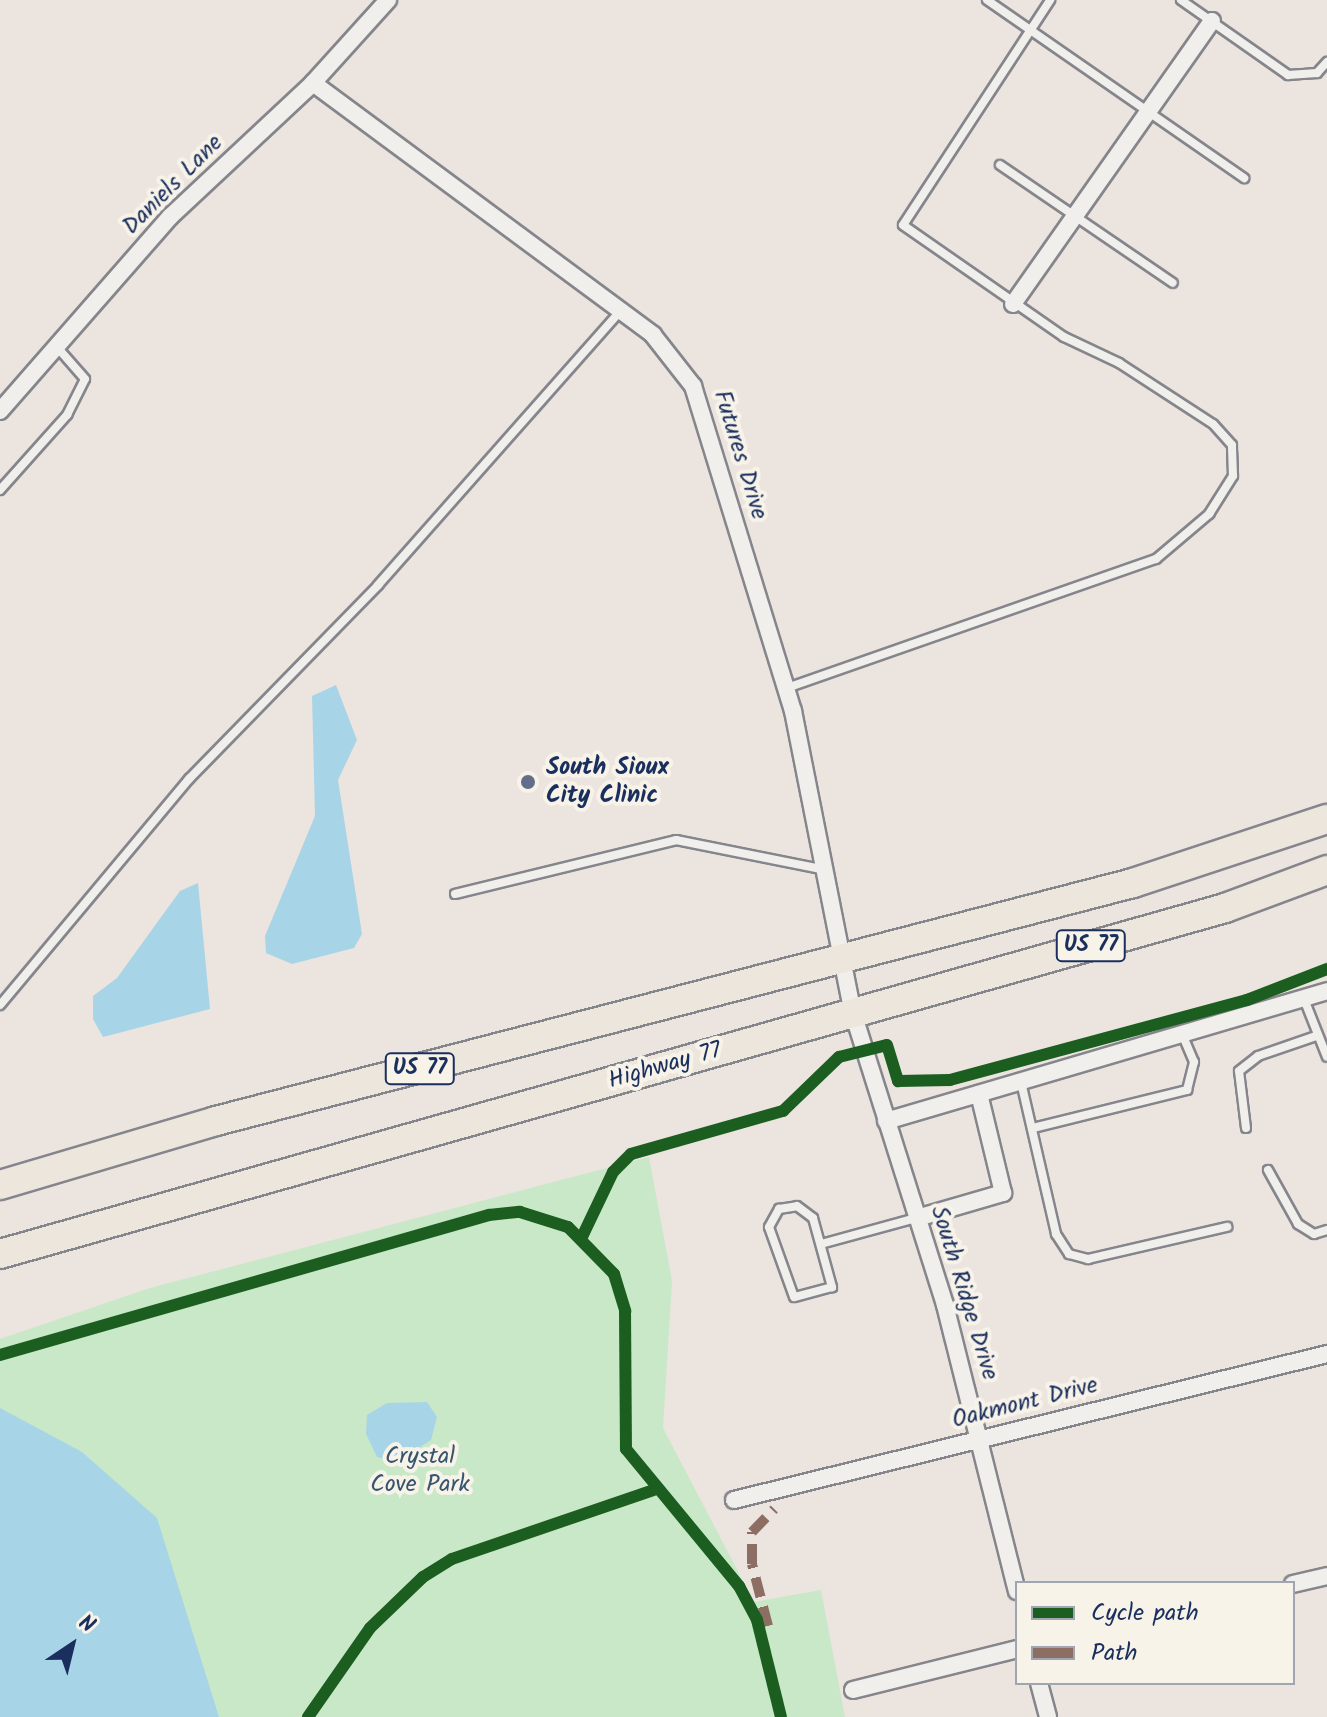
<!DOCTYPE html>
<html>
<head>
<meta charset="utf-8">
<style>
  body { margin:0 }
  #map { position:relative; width:1327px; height:1717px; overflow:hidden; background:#ece4df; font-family:Kalam,sans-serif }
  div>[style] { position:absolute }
  .green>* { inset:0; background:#c8e8c7 }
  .water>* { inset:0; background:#a7d5e7 }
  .roads { filter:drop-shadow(2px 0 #85858c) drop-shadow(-2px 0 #85858c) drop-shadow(0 2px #85858c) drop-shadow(0 -2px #85858c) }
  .service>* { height:8px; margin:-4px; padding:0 4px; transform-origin:4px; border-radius:4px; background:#f1efeb }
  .minor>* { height:16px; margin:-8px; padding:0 8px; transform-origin:8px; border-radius:8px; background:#f1efeb }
  .trunk>* { height:28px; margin:-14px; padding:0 14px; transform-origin:14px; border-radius:14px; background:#ece6dd }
  .quiet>* { height:10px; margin-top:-5px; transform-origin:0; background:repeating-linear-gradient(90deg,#8d6e63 0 20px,transparent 0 30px) }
  .cycleway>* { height:12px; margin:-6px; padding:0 6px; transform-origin:6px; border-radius:6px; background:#1b5e20 }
  .dots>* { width:22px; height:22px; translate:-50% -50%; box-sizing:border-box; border:4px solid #f7f3e8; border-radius:50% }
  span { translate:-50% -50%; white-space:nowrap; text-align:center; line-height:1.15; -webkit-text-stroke:8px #f7f3e8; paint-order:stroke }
  .shield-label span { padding:2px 6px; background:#f7f3e8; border:2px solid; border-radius:6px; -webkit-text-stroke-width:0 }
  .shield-label { font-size:22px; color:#1b2f5e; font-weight:700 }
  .street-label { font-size:24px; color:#1b2f5e }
  .poi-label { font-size:24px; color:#1b2f5e; font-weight:700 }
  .left { translate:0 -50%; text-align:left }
  .park-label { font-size:24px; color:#38556f }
  .legend { position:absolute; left:1015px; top:1581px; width:280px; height:104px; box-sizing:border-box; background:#f7f3e8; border:2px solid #9fa5b1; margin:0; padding:10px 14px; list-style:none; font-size:24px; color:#1b2f5e }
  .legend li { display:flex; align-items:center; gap:16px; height:40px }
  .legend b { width:40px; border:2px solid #9fa5b1 }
  .north { position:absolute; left:32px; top:1605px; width:80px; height:80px; -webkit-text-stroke:6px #f7f3e8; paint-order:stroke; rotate:35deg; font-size:22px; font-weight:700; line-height:32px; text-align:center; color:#1b2f5e }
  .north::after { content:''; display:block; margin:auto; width:28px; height:36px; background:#1b2f5e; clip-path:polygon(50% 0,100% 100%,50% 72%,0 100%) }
</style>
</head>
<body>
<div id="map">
  <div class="green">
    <div style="clip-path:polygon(649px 1157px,672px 1281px,663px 1428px,754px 1602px,821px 1590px,845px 1717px,0 1717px,0 1339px,150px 1288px)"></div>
  </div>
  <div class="water">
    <div style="clip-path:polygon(336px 685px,357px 740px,338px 780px,362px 934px,354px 948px,292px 964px,266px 953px,265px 936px,315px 816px,312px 696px)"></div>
    <div style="clip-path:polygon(198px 883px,210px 1009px,103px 1037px,93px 1019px,93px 996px,117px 978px,180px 891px)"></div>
    <div style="clip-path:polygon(427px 1402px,437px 1417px,431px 1440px,396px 1462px,377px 1457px,366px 1434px,367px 1415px,387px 1403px)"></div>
    <div style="clip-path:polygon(0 1408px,82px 1452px,157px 1518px,219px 1717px,0 1717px)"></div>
  </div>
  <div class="roads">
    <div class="service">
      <div style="left:987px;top:0;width:313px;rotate:34.7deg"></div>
      <div style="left:1181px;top:0;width:131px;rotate:35deg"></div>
      <div style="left:1288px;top:75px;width:29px;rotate:-4deg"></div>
      <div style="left:1317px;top:73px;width:15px;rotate:-48deg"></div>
      <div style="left:1000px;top:165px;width:209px;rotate:34.3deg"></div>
      <div style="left:0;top:490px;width:101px;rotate:-48.2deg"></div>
      <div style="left:67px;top:415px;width:40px;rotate:-63.4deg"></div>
      <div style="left:85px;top:379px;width:43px;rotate:-131.2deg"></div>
      <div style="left:787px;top:688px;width:391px;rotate:-19.3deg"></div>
      <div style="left:1156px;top:559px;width:70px;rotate:-40.3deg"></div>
      <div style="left:1209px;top:514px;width:45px;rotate:-57.7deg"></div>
      <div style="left:1233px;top:476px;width:31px;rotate:-92deg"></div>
      <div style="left:1232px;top:445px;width:28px;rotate:-132deg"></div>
      <div style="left:1213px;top:424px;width:112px;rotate:-147deg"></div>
      <div style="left:1119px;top:363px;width:61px;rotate:-154.7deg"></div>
      <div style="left:1064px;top:337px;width:196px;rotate:-145.2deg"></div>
      <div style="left:903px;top:225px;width:269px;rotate:-56.8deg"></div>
      <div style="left:455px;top:894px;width:228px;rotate:-13.7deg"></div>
      <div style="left:676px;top:840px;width:148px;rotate:11.3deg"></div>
      <div style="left:1304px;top:999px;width:62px;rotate:68.4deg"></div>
      <div style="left:0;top:1005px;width:295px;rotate:-50.1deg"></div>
      <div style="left:189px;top:779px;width:271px;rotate:-45.7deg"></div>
      <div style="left:378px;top:585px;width:366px;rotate:-48.5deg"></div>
      <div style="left:1021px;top:1082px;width:156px;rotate:77deg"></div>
      <div style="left:1056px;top:1234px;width:24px;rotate:57deg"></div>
      <div style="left:1069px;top:1254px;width:20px;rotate:15deg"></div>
      <div style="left:1088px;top:1259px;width:143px;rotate:-13deg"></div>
      <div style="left:1033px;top:1128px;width:159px;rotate:-13.9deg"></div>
      <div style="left:1187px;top:1090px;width:29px;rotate:-76deg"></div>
      <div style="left:1194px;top:1062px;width:28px;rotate:-113deg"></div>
      <div style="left:1246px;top:1128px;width:57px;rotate:-97deg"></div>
      <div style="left:1239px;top:1071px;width:24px;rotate:-38deg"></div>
      <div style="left:1258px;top:1056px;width:61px;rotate:-19deg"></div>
      <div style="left:1268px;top:1170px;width:62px;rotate:60.9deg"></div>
      <div style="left:1298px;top:1224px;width:19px;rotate:32deg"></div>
      <div style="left:1314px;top:1234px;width:14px;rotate:-17deg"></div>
      <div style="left:797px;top:1206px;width:20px;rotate:37deg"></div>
      <div style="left:813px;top:1218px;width:72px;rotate:74.6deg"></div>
      <div style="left:832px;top:1287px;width:39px;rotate:165deg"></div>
      <div style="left:794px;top:1297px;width:74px;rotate:-109.7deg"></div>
      <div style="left:769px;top:1227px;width:21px;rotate:-61deg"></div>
      <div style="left:779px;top:1209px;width:18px;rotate:-9deg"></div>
      <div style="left:821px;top:1244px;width:98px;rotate:-15.3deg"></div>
    </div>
    <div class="minor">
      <div style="left:313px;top:83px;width:423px;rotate:36.5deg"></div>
      <div style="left:653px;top:335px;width:65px;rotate:51.9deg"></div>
      <div style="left:693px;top:386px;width:340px;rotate:72.9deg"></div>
      <div style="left:793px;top:711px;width:308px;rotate:78.8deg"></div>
      <div style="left:853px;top:1013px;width:306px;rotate:72.5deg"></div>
      <div style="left:945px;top:1305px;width:295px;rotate:75.9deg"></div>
      <div style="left:1013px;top:304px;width:346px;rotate:-54.9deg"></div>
      <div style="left:0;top:411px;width:259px;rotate:-48.8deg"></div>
      <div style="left:171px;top:216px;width:195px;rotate:-43.1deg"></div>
      <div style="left:313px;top:83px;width:112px;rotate:-47.9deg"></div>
      <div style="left:886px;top:1121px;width:460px;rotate:-16.4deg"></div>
      <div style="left:917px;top:1218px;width:90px;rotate:-16.2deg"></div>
      <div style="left:1003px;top:1193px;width:102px;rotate:-103.6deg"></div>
      <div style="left:734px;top:1500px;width:611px;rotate:-13.83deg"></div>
      <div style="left:1293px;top:1584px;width:35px;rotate:-13deg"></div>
      <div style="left:1039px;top:1683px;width:35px;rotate:75deg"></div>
      <div style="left:853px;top:1690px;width:169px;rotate:-14deg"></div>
    </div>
    <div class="trunk">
      <div style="left:0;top:1185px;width:225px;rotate:-16.5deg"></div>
      <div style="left:216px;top:1121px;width:947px;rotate:-14.55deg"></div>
      <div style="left:1133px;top:883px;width:204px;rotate:-18.3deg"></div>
      <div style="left:0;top:1254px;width:1273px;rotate:-15.77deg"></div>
      <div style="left:1225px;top:908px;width:109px;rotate:-20.4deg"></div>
    </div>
  </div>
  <div class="quiet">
    <div style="left:768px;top:1626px;width:64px;rotate:-104.5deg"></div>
    <div style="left:752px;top:1564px;width:32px;rotate:-90deg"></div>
    <div style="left:752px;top:1532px;width:32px;rotate:-46deg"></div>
  </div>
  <div class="cycleway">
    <div style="left:582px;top:1237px;width:72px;rotate:-64.5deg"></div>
    <div style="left:613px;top:1172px;width:25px;rotate:-45deg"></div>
    <div style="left:631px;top:1154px;width:158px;rotate:-15.8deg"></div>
    <div style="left:783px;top:1111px;width:78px;rotate:-44deg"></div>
    <div style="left:839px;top:1057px;width:49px;rotate:-14deg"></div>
    <div style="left:887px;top:1045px;width:38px;rotate:73deg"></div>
    <div style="left:898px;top:1081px;width:52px;rotate:-1.1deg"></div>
    <div style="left:950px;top:1080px;width:308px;rotate:-15.1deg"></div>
    <div style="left:1247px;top:1000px;width:86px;rotate:-21.2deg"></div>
    <div style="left:0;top:1355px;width:509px;rotate:-15.98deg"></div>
    <div style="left:489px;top:1215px;width:31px;rotate:-6deg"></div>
    <div style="left:520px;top:1212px;width:50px;rotate:17.4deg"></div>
    <div style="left:568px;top:1227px;width:66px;rotate:45.6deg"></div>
    <div style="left:614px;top:1274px;width:39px;rotate:73deg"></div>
    <div style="left:625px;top:1311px;width:138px;rotate:89.6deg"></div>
    <div style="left:626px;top:1449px;width:178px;rotate:50.5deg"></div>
    <div style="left:739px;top:1586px;width:38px;rotate:62deg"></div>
    <div style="left:757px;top:1620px;width:100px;rotate:76.1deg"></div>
    <div style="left:308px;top:1717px;width:108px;rotate:-55.1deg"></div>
    <div style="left:370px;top:1628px;width:74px;rotate:-43.9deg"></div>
    <div style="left:423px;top:1577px;width:34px;rotate:-32deg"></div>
    <div style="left:452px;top:1559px;width:213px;rotate:-18.9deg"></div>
  </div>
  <div class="dots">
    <div style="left:528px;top:782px;background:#646e8b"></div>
  </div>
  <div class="shield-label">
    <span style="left:1091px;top:946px">US 77</span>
    <span style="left:420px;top:1069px">US 77</span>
  </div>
  <div class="street-label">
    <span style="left:173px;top:185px;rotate:-45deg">Daniels Lane</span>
    <span style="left:740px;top:455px;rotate:73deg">Futures Drive</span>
    <span style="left:665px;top:1066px;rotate:-16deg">Highway 77</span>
    <span style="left:964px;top:1293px;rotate:73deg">South Ridge Drive</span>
    <span style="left:1025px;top:1403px;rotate:-14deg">Oakmont Drive</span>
  </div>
  <div class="poi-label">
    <span class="left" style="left:546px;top:782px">South Sioux<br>City Clinic</span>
  </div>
  <div class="park-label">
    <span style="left:420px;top:1471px">Crystal<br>Cove Park</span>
  </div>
  <ul class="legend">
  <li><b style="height:10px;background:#1b5e20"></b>Cycle path</li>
  <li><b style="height:10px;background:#8d6e63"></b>Path</li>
  </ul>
  <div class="north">N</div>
</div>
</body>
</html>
